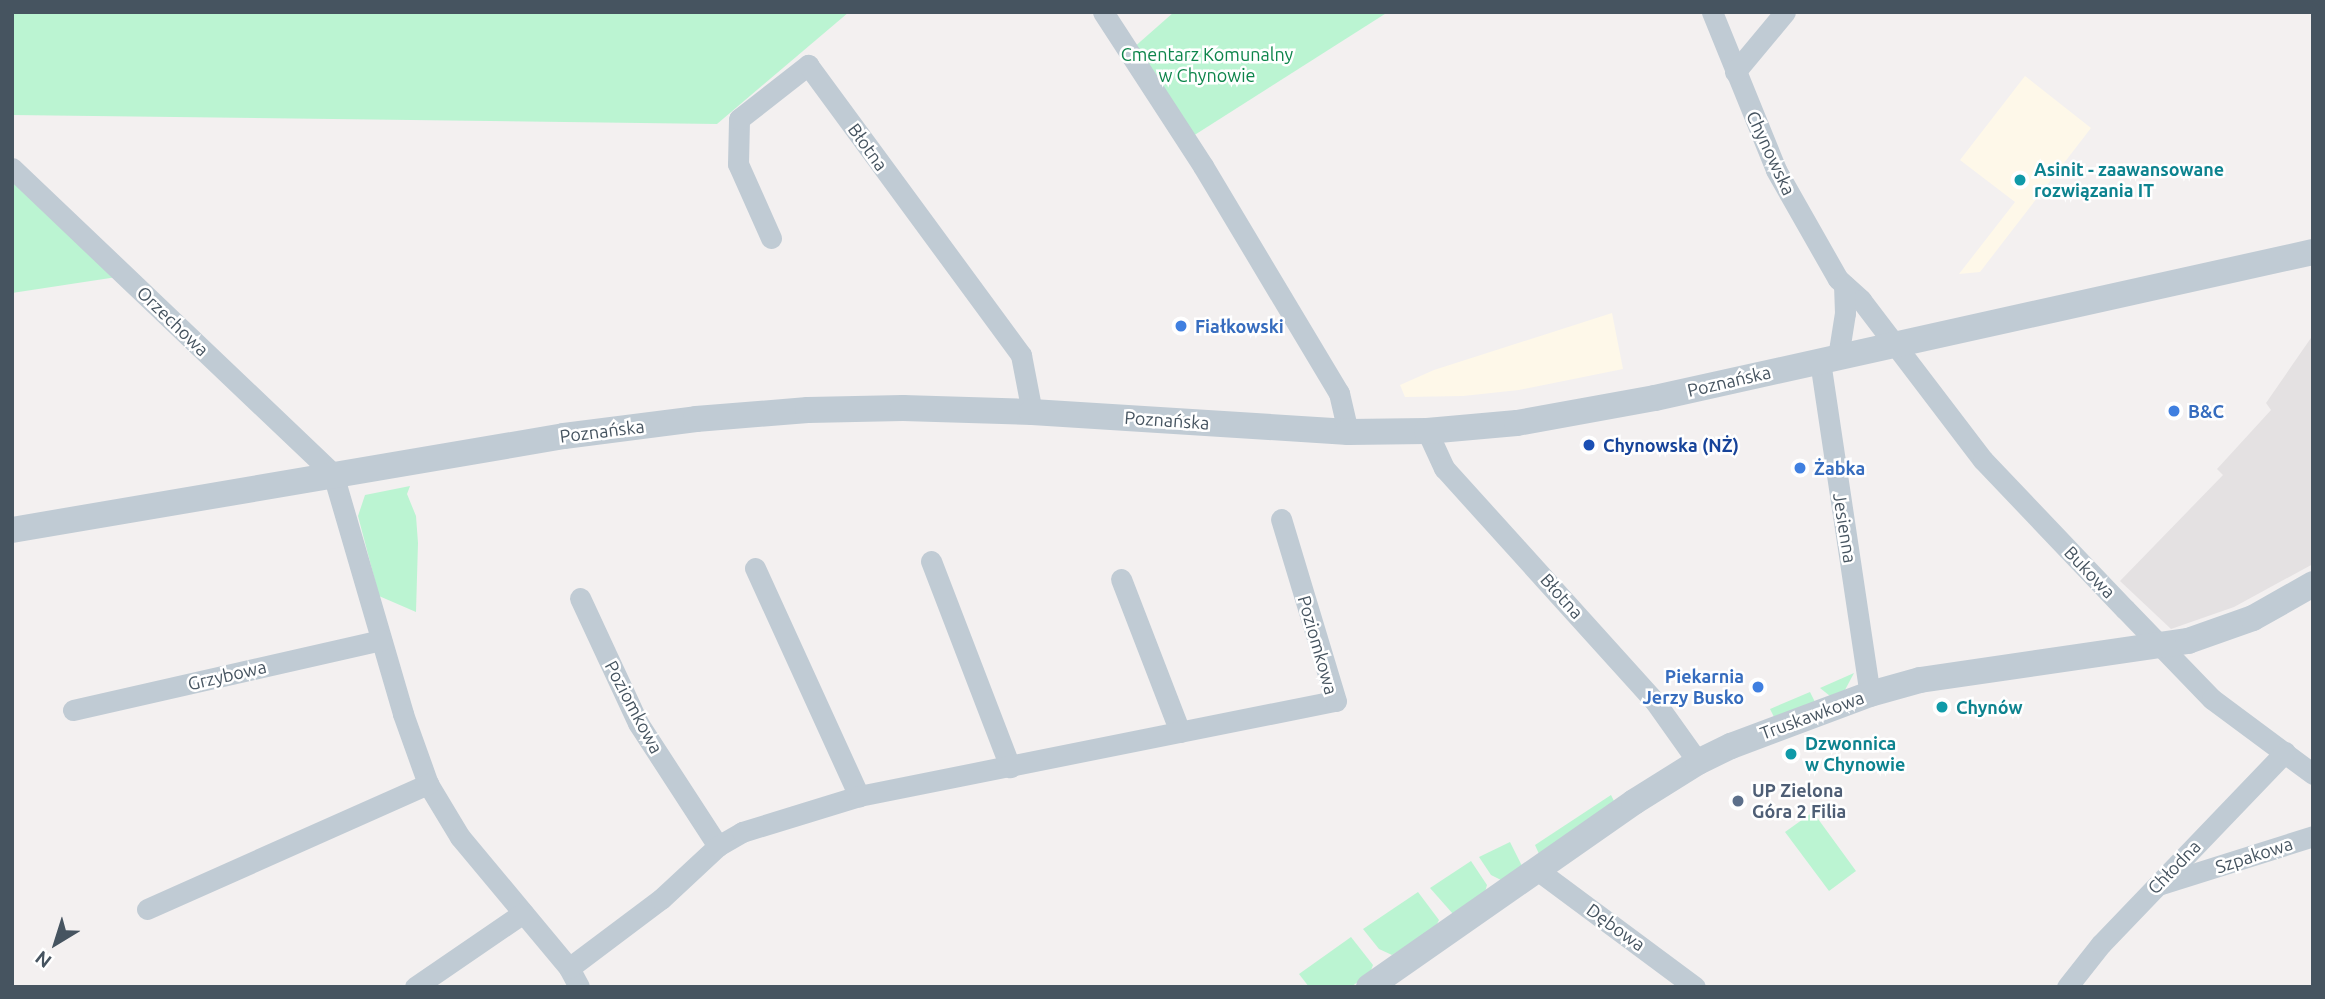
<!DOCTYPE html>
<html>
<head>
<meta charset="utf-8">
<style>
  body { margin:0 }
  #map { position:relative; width:2325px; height:999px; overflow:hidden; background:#f3f0f0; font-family:Ubuntu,sans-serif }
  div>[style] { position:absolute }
  .commercial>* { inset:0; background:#fef8e9 }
  .education>* { inset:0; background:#e4e1e2 }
  .green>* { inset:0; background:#bbf4d2 }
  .minor>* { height:21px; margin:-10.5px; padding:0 10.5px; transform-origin:10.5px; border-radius:10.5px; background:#c0cbd4 }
  .tertiary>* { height:26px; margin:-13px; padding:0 13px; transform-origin:13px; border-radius:13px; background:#c0cbd4 }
  .dots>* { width:19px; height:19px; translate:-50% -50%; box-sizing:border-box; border:4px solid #fff; border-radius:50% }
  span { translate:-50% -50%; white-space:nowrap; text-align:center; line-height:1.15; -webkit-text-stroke:5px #fff; paint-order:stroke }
  .park-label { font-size:18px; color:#0d854b }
  .street-label { font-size:18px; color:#465460 }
  .culture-label { font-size:18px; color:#0d838f; font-weight:700 }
  .left { translate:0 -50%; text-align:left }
  .shop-label { font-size:18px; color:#366cbe; font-weight:700 }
  .right { translate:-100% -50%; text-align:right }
  .transit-label { font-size:18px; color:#164399; font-weight:700 }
  .service-label { font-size:18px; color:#4e5e75; font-weight:700 }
  .frame { position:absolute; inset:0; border:14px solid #465460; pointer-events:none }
  .north { position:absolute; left:21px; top:908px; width:70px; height:70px; -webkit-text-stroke:5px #fff; paint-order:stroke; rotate:218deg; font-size:19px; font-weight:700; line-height:28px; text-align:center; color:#465460 }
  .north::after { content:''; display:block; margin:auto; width:24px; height:32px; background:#465460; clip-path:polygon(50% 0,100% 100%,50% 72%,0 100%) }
</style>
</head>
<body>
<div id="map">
  <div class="commercial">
    <div style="clip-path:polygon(2025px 76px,2091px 128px,1980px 272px,1959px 274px,2015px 202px,1960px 160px)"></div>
    <div style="clip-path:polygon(1612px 313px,1623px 369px,1519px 390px,1463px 396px,1405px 397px,1400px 385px,1434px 370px)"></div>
  </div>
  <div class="education">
    <div style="clip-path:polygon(2313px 335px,2313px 564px,2234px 607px,2171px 629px,2120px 581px,2223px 475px,2217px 469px,2271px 410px,2266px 403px)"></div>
  </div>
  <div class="green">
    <div style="clip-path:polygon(12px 12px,849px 12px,717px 124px,12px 115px)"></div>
    <div style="clip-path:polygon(1174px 12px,1388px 12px,1193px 136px,1132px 49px)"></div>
    <div style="clip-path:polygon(12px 171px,117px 277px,12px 293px)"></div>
    <div style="clip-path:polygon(410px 486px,407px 494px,416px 516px,418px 543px,416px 612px,379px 596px,358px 516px,365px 495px)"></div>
    <div style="clip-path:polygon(1854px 673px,1845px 690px,1830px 696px,1820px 688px)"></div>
    <div style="clip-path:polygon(1810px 692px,1815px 702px,1774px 717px,1770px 709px)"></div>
    <div style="clip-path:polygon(1611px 795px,1615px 803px,1539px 854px,1535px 845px)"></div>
    <div style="clip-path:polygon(1813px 812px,1856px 871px,1829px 891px,1785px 832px)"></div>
    <div style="clip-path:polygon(1510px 842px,1522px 866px,1501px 880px,1491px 875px,1479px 857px)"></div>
    <div style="clip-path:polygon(1471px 861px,1487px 885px,1485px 892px,1453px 914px,1430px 888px)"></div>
    <div style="clip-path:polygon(1418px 892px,1439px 920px,1435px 928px,1392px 955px,1379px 949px,1363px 929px)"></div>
    <div style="clip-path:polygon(1351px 937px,1373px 965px,1370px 973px,1351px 987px,1309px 987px,1299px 974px)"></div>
  </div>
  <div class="minor">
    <div style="left:1103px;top:12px;width:184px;rotate:57deg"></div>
    <div style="left:1203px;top:166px;width:265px;rotate:59.1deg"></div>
    <div style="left:1339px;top:393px;width:40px;rotate:77deg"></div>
    <div style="left:1712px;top:12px;width:170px;rotate:67.9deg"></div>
    <div style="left:1776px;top:170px;width:125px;rotate:60.4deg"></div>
    <div style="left:1838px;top:279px;width:31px;rotate:42deg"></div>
    <div style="left:1861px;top:300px;width:201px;rotate:52.7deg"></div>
    <div style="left:1983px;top:460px;width:206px;rotate:46.4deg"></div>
    <div style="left:2125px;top:609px;width:125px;rotate:46deg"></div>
    <div style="left:2212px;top:699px;width:126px;rotate:36.6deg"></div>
    <div style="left:1735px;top:72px;width:78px;rotate:-50.2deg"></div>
    <div style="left:12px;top:168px;width:443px;rotate:43.6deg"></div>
    <div style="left:333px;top:474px;width:250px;rotate:73.7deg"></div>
    <div style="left:403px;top:714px;width:74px;rotate:70.3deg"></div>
    <div style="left:428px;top:784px;width:62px;rotate:58.9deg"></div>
    <div style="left:460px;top:837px;width:170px;rotate:50.2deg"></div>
    <div style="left:569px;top:968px;width:21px;rotate:62deg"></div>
    <div style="left:771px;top:238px;width:81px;rotate:-114deg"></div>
    <div style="left:738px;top:164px;width:45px;rotate:-88.7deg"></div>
    <div style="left:739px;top:119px;width:88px;rotate:-38deg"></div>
    <div style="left:808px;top:65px;width:360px;rotate:53.7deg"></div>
    <div style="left:1021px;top:355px;width:58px;rotate:79.1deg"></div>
    <div style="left:1838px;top:357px;width:45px;rotate:-81deg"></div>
    <div style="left:1845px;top:313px;width:28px;rotate:-92deg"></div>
    <div style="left:1820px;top:361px;width:337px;rotate:81.5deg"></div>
    <div style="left:1427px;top:431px;width:41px;rotate:65.3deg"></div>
    <div style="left:1444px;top:468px;width:316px;rotate:47.9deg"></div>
    <div style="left:1656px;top:703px;width:72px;rotate:54.6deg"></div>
    <div style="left:931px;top:561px;width:221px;rotate:69deg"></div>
    <div style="left:755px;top:568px;width:251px;rotate:65.5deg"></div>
    <div style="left:1121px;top:579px;width:164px;rotate:68.9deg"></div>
    <div style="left:580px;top:598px;width:138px;rotate:65.1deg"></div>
    <div style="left:638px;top:723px;width:147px;rotate:57deg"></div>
    <div style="left:73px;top:710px;width:316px;rotate:-12.8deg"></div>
    <div style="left:1536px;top:869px;width:198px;rotate:36.6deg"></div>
    <div style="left:2158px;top:885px;width:163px;rotate:-17.5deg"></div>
    <div style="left:147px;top:909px;width:308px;rotate:-24deg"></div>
    <div style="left:569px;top:968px;width:115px;rotate:-36.9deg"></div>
    <div style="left:661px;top:899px;width:78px;rotate:-42.9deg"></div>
    <div style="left:718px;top:846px;width:28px;rotate:-30deg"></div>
    <div style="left:742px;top:832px;width:122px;rotate:-17.1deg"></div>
    <div style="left:859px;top:796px;width:486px;rotate:-11.3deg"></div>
    <div style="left:1336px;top:701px;width:190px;rotate:-106.8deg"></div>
    <div style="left:415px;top:987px;width:131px;rotate:-34.4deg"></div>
    <div style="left:2067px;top:987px;width:55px;rotate:-51.7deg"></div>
    <div style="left:2101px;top:944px;width:266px;rotate:-46.2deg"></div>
  </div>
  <div class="tertiary">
    <div style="left:12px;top:530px;width:560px;rotate:-9.66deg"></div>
    <div style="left:564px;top:436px;width:133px;rotate:-7.3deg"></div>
    <div style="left:696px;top:419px;width:112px;rotate:-4.6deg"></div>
    <div style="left:808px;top:410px;width:95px;rotate:-1.2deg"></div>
    <div style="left:903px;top:408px;width:129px;rotate:1.8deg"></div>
    <div style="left:1032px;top:412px;width:317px;rotate:3.6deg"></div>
    <div style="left:1348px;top:432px;width:79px;rotate:-0.7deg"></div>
    <div style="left:1427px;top:431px;width:90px;rotate:-5.1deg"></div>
    <div style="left:1517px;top:423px;width:140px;rotate:-10.3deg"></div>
    <div style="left:1655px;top:398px;width:674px;rotate:-12.51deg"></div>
    <div style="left:1369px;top:987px;width:323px;rotate:-34.9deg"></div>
    <div style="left:1634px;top:802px;width:75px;rotate:-32deg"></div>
    <div style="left:1698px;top:762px;width:37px;rotate:-26deg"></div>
    <div style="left:1731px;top:746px;width:148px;rotate:-20.5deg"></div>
    <div style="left:1870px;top:694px;width:52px;rotate:-15.6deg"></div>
    <div style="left:1920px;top:680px;width:271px;rotate:-8.3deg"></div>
    <div style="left:2188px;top:641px;width:69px;rotate:-19.5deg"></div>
    <div style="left:2253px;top:618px;width:69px;rotate:-29.5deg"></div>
  </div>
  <div class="dots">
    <div style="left:2020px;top:180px;background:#0f9aa8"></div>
    <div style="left:1181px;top:326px;background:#3f7fe0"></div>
    <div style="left:2174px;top:411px;background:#3f7fe0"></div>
    <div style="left:1589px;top:445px;background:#1a4fb4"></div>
    <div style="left:1800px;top:468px;background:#3f7fe0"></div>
    <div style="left:1758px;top:687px;background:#3f7fe0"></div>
    <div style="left:1942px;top:707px;background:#0f9aa8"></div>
    <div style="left:1791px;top:754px;background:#0f9aa8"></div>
    <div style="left:1738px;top:801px;background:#5c6f8a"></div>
  </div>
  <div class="park-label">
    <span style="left:1207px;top:65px">Cmentarz Komunalny<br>w Chynowie</span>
  </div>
  <div class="street-label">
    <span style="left:868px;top:147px;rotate:54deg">Błotna</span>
    <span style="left:1771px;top:153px;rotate:65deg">Chynowska</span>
    <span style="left:173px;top:321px;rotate:44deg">Orzechowa</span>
    <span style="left:1729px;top:381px;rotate:-13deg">Poznańska</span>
    <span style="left:1167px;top:420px;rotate:4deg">Poznańska</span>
    <span style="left:602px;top:431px;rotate:-7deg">Poznańska</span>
    <span style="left:1845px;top:528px;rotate:81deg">Jesienna</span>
    <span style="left:2090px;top:572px;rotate:46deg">Bukowa</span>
    <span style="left:1562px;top:596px;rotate:48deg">Błotna</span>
    <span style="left:1318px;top:645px;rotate:74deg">Poziomkowa</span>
    <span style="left:227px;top:675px;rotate:-13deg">Grzybowa</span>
    <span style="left:634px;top:707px;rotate:62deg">Poziomkowa</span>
    <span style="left:1812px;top:715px;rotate:-20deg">Truskawkowa</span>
    <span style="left:2254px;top:855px;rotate:-18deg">Szpakowa</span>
    <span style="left:2174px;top:867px;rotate:-46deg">Chłodna</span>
    <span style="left:1616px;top:927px;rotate:36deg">Dębowa</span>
  </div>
  <div class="culture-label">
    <span class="left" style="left:2034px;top:180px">Asinit - zaawansowane<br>rozwiązania IT</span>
    <span class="left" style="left:1956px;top:707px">Chynów</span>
    <span class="left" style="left:1805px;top:754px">Dzwonnica<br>w Chynowie</span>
  </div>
  <div class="shop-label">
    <span class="left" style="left:1195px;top:326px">Fiałkowski</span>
    <span class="left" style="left:2188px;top:411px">B&amp;C</span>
    <span class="left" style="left:1814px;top:468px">Żabka</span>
    <span class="right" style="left:1744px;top:687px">Piekarnia<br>Jerzy Busko</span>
  </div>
  <div class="transit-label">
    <span class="left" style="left:1603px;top:445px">Chynowska (NŻ)</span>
  </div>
  <div class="service-label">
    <span class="left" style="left:1752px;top:801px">UP Zielona<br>Góra 2 Filia</span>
  </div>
  <div class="frame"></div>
  <div class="north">N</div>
</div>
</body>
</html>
